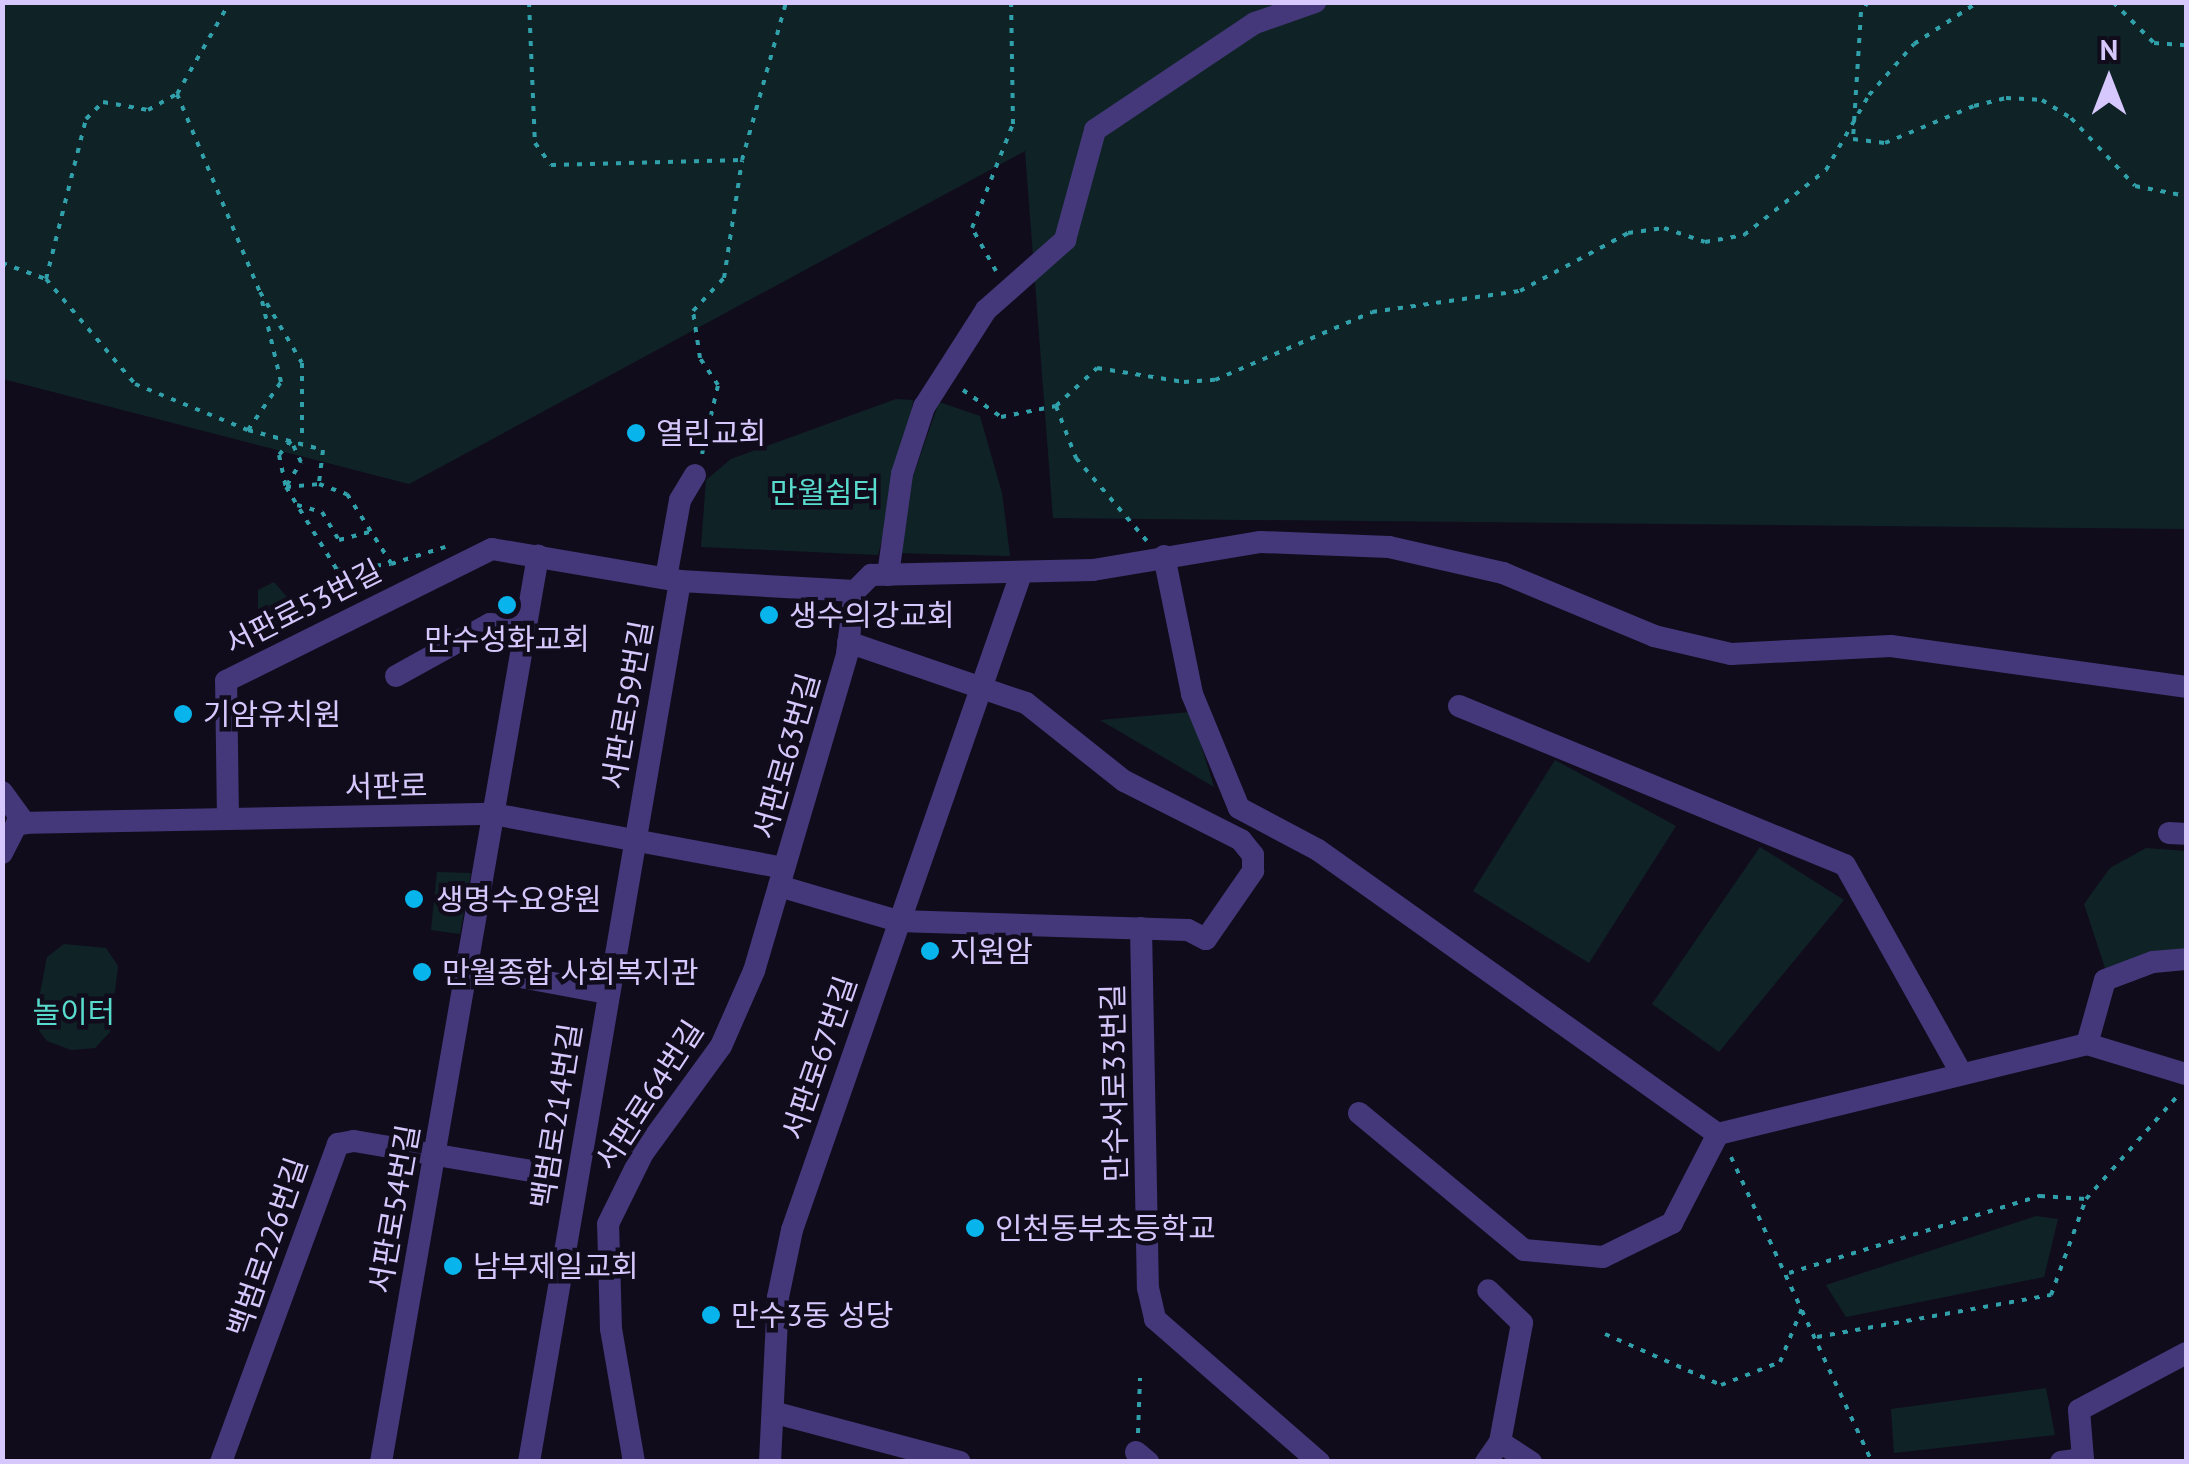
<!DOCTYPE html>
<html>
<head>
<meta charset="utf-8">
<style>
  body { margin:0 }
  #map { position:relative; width:2189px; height:1464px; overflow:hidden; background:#110c1c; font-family:"PT Sans","Noto Sans KR",sans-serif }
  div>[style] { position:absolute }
  .green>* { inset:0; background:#0f2326 }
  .path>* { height:4px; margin-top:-2px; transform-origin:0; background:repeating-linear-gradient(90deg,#30a0aa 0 5px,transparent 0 13px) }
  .minor>* { height:22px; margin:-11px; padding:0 11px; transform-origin:11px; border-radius:11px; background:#44387a }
  .dots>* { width:28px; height:28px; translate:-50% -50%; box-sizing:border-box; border:5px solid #110c1c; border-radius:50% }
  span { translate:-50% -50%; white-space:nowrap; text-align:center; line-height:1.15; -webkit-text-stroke:9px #110c1c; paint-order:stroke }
  .poi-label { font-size:30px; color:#d6c8fd }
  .left { translate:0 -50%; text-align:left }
  .park-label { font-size:30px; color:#58dacc }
  .street-label { font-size:30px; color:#d6c8fd }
  .frame { position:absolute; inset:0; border:5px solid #d6c8fd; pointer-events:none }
  .north { position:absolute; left:2059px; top:30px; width:100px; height:100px; -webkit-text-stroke:8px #110c1c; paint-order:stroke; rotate:0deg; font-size:28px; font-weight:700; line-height:40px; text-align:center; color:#d6c8fd }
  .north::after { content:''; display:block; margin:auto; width:35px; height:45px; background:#d6c8fd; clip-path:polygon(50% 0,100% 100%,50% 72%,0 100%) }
</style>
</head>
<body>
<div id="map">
  <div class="green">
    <div style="clip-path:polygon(2px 3px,2186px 3px,2186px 529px,1053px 518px,1025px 151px,409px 484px,3px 379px)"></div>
    <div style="clip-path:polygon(896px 399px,913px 400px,909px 434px,878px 555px,701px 547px,706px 480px,731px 459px)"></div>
    <div style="clip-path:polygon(939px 402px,980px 416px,1002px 493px,1010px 556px,896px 553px,911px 482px)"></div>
    <div style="clip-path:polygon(274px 582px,307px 620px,265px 640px,258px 633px,258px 590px)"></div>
    <div style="clip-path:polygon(1191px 712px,1214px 787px,1100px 720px)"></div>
    <div style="clip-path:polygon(1555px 760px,1676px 826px,1589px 963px,1473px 891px)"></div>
    <div style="clip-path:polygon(1760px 847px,1844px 900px,1719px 1052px,1652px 1004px)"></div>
    <div style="clip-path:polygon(2146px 848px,2186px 851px,2186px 950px,2106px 971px,2084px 904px,2110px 868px)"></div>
    <div style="clip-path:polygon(437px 872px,471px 873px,460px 934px,431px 930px)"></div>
    <div style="clip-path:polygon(64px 944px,106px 948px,118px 966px,110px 1032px,95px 1048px,71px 1050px,47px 1041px,34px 1024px,47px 957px)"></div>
    <div style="clip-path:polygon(2036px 1216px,2058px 1219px,2044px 1277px,1846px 1317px,1826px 1285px)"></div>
    <div style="clip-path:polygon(2046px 1388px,2055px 1435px,1894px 1453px,1891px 1409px)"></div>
  </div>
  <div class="path">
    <div style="left:529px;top:2px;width:141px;rotate:87.6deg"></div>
    <div style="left:535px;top:143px;width:27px;rotate:54deg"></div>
    <div style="left:551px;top:165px;width:191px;rotate:-1.5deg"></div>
    <div style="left:1868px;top:2px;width:12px;rotate:125deg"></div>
    <div style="left:1861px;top:12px;width:127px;rotate:93.6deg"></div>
    <div style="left:1853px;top:139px;width:32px;rotate:7deg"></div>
    <div style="left:1885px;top:143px;width:96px;rotate:-22.6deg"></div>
    <div style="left:1974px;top:106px;width:33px;rotate:-14deg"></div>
    <div style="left:2006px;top:98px;width:36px;rotate:3deg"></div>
    <div style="left:2042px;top:100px;width:34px;rotate:32deg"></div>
    <div style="left:2071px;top:118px;width:93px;rotate:46.7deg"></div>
    <div style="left:2135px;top:186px;width:52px;rotate:11.1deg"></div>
    <div style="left:2113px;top:2px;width:58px;rotate:45deg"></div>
    <div style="left:2154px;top:43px;width:32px;rotate:4deg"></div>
    <div style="left:177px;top:94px;width:215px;rotate:67.3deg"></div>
    <div style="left:260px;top:292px;width:82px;rotate:59.4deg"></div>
    <div style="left:302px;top:363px;width:78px;rotate:90deg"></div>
    <div style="left:2px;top:263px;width:47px;rotate:20deg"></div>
    <div style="left:46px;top:279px;width:138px;rotate:49.7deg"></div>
    <div style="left:135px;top:384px;width:122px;rotate:22.2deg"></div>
    <div style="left:248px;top:430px;width:78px;rotate:14.9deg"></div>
    <div style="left:323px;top:450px;width:34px;rotate:97deg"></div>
    <div style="left:996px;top:271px;width:49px;rotate:-119.2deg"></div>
    <div style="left:972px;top:228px;width:112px;rotate:-68.5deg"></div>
    <div style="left:1013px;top:124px;width:122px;rotate:-90.9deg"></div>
    <div style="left:46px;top:279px;width:165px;rotate:-76deg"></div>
    <div style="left:86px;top:119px;width:24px;rotate:-45deg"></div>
    <div style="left:103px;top:102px;width:46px;rotate:10.1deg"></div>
    <div style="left:148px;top:110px;width:33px;rotate:-29deg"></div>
    <div style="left:177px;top:94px;width:106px;rotate:-60.1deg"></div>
    <div style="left:963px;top:390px;width:47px;rotate:35.4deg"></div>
    <div style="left:1001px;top:417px;width:56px;rotate:-11.3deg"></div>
    <div style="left:1056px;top:406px;width:56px;rotate:-42.8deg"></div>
    <div style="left:1097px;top:368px;width:88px;rotate:9.1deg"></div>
    <div style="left:1184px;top:382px;width:31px;rotate:-4deg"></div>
    <div style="left:1215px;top:380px;width:171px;rotate:-23.4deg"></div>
    <div style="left:1372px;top:312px;width:149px;rotate:-8.1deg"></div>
    <div style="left:1520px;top:291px;width:123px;rotate:-28.2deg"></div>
    <div style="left:1628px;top:233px;width:36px;rotate:-8deg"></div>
    <div style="left:1664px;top:228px;width:43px;rotate:18.9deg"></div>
    <div style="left:1705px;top:242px;width:40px;rotate:-10deg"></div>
    <div style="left:1744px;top:235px;width:105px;rotate:-38.4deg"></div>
    <div style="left:1826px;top:170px;width:86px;rotate:-60.2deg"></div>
    <div style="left:1869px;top:95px;width:68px;rotate:-48.6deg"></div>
    <div style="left:1914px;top:44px;width:77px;rotate:-33.3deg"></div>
    <div style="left:1056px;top:406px;width:56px;rotate:69deg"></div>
    <div style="left:1076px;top:458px;width:109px;rotate:49.5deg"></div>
    <div style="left:248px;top:430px;width:58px;rotate:-55.5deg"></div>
    <div style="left:281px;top:382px;width:87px;rotate:-103.2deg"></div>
    <div style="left:291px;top:441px;width:18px;rotate:131deg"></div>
    <div style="left:279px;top:455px;width:33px;rotate:78deg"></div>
    <div style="left:286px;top:487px;width:97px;rotate:58.4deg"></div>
    <div style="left:337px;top:570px;width:54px;rotate:-6.3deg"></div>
    <div style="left:391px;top:564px;width:57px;rotate:-17.5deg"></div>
    <div style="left:702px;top:454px;width:71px;rotate:-76.9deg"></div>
    <div style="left:718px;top:385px;width:32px;rotate:-124deg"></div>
    <div style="left:700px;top:358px;width:48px;rotate:-98.5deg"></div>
    <div style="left:693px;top:311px;width:45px;rotate:-46.8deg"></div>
    <div style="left:724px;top:278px;width:119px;rotate:-81.3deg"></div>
    <div style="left:742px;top:160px;width:164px;rotate:-74.4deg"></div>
    <div style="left:287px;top:485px;width:27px;rotate:-59deg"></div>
    <div style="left:301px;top:462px;width:23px;rotate:-115deg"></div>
    <div style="left:286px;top:487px;width:33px;rotate:-5deg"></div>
    <div style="left:319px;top:484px;width:30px;rotate:20deg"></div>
    <div style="left:347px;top:494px;width:82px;rotate:57.5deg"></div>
    <div style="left:297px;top:505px;width:26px;rotate:16deg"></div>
    <div style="left:322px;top:512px;width:33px;rotate:59deg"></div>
    <div style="left:339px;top:540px;width:34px;rotate:-15deg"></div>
    <div style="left:1731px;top:1157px;width:336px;rotate:65.2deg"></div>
    <div style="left:1789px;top:1273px;width:263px;rotate:-17.1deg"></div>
    <div style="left:2040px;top:1196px;width:46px;rotate:3.7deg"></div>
    <div style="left:2086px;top:1199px;width:142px;rotate:-48.4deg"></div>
    <div style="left:1605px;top:1334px;width:127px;rotate:23.7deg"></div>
    <div style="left:1721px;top:1385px;width:63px;rotate:-21.3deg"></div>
    <div style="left:1780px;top:1362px;width:61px;rotate:-67.7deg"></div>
    <div style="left:1817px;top:1337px;width:238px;rotate:-10.2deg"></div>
    <div style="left:2051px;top:1295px;width:102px;rotate:-70deg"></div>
    <div style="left:1138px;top:1433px;width:55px;rotate:-87.9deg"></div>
  </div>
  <div class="minor">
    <div style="left:1164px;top:556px;width:141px;rotate:78.5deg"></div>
    <div style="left:1192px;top:694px;width:123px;rotate:67.6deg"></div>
    <div style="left:1239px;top:808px;width:89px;rotate:28deg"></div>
    <div style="left:1318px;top:850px;width:491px;rotate:35.4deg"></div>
    <div style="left:1718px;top:1134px;width:380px;rotate:-13.7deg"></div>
    <div style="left:2087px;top:1044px;width:103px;rotate:16.9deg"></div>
    <div style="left:888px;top:575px;width:102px;rotate:-82.1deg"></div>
    <div style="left:902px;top:474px;width:71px;rotate:-71.8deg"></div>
    <div style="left:924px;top:407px;width:115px;rotate:-57.4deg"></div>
    <div style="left:986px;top:310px;width:106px;rotate:-41.5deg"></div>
    <div style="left:1065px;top:240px;width:114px;rotate:-74.7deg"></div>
    <div style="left:1095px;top:130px;width:192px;rotate:-33.8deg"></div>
    <div style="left:1255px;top:23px;width:64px;rotate:-19.3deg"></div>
    <div style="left:666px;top:578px;width:79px;rotate:-79.8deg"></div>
    <div style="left:680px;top:500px;width:29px;rotate:-59deg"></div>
    <div style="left:396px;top:676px;width:107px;rotate:-29deg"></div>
    <div style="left:490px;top:624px;width:36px;rotate:6deg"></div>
    <div style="left:1459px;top:706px;width:417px;rotate:22.4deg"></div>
    <div style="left:1845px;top:865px;width:236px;rotate:60.8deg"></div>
    <div style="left:2px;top:792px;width:39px;rotate:54deg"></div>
    <div style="left:228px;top:819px;width:138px;rotate:-90.8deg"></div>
    <div style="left:226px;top:681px;width:297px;rotate:-26.4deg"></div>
    <div style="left:492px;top:549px;width:191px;rotate:9.7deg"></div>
    <div style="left:680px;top:581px;width:175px;rotate:3.3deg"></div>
    <div style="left:855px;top:591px;width:23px;rotate:-45deg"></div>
    <div style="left:871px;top:575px;width:222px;rotate:-1.3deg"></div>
    <div style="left:1093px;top:570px;width:170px;rotate:-9.5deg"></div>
    <div style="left:1261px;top:542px;width:128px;rotate:2.2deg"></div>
    <div style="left:1389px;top:547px;width:117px;rotate:12.8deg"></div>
    <div style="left:1503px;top:573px;width:164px;rotate:22.6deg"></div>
    <div style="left:1654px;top:636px;width:79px;rotate:13.2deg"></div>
    <div style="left:1731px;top:654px;width:160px;rotate:-2.9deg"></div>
    <div style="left:1891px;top:646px;width:298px;rotate:7.9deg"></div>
    <div style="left:2169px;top:833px;width:17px;rotate:3deg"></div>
    <div style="left:2px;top:853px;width:34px;rotate:-63deg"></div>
    <div style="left:17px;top:823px;width:476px;rotate:-1.1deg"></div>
    <div style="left:493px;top:814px;width:296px;rotate:10.5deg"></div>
    <div style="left:779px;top:886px;width:124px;rotate:16.4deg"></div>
    <div style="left:898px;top:921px;width:290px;rotate:1.8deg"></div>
    <div style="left:1188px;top:930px;width:20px;rotate:27deg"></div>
    <div style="left:1206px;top:939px;width:83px;rotate:-55.3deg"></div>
    <div style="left:1253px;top:871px;width:16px;rotate:-90deg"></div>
    <div style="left:1253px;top:855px;width:19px;rotate:-129deg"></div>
    <div style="left:1241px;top:840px;width:131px;rotate:-153.2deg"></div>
    <div style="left:1124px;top:781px;width:125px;rotate:-141.5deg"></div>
    <div style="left:1026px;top:703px;width:188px;rotate:-161.1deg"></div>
    <div style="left:1141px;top:928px;width:360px;rotate:88.9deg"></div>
    <div style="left:1148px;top:1288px;width:32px;rotate:77deg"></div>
    <div style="left:1155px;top:1319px;width:218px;rotate:41.1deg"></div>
    <div style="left:467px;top:967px;width:142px;rotate:10.5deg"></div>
    <div style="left:2087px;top:1044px;width:66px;rotate:-74.3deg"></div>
    <div style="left:2105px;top:980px;width:51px;rotate:-20.6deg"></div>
    <div style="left:2153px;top:962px;width:33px;rotate:-5deg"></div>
    <div style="left:1359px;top:1113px;width:214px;rotate:39.7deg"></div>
    <div style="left:1524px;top:1250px;width:79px;rotate:5.1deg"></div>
    <div style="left:1603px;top:1257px;width:77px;rotate:-26.2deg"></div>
    <div style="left:1672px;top:1223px;width:100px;rotate:-62.7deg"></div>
    <div style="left:776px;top:1413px;width:190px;rotate:14.9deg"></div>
    <div style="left:1500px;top:1442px;width:37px;rotate:33deg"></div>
    <div style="left:1136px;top:1452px;width:16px;rotate:40deg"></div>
    <div style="left:221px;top:1462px;width:339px;rotate:-69.8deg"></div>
    <div style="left:338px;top:1144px;width:16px;rotate:-11deg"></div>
    <div style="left:354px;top:1141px;width:187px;rotate:9.6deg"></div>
    <div style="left:381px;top:1462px;width:920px;rotate:-80.17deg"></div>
    <div style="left:529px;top:1462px;width:894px;rotate:-80.27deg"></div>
    <div style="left:634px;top:1462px;width:135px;rotate:-99.8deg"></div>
    <div style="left:611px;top:1329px;width:105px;rotate:-91.6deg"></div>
    <div style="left:608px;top:1224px;width:79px;rotate:-63.8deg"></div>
    <div style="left:643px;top:1153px;width:132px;rotate:-53.9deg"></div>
    <div style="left:721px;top:1046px;width:82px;rotate:-66.3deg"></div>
    <div style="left:754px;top:971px;width:330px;rotate:-73.6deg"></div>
    <div style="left:847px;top:654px;width:64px;rotate:-82.8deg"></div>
    <div style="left:770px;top:1462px;width:165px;rotate:-87.2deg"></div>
    <div style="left:778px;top:1297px;width:68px;rotate:-78.2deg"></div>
    <div style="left:792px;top:1230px;width:695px;rotate:-70.76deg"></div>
    <div style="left:1486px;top:1462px;width:24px;rotate:-55deg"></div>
    <div style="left:1500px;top:1442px;width:121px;rotate:-79.5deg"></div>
    <div style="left:1522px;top:1323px;width:47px;rotate:-135.9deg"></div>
    <div style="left:2061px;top:1462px;width:22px;rotate:-8deg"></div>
    <div style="left:2083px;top:1459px;width:49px;rotate:-94.7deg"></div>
    <div style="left:2079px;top:1410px;width:121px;rotate:-28deg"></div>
  </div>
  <div class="dots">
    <div style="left:636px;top:433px;background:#07b4eb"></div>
    <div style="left:507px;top:605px;background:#07b4eb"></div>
    <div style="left:769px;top:615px;background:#07b4eb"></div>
    <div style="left:183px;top:714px;background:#07b4eb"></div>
    <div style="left:414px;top:899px;background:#07b4eb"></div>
    <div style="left:930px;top:951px;background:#07b4eb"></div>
    <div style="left:422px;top:972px;background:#07b4eb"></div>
    <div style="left:975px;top:1228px;background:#07b4eb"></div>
    <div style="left:453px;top:1266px;background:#07b4eb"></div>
    <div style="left:711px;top:1315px;background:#07b4eb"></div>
  </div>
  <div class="poi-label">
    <span class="left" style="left:656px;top:433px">열린교회</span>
    <span class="left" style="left:789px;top:615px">생수의강교회</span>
    <span style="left:507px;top:639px">만수성화교회</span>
    <span class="left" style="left:203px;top:714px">기암유치원</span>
    <span class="left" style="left:436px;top:899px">생명수요양원</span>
    <span class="left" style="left:950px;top:951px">지원암</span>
    <span class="left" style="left:442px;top:972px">만월종합 사회복지관</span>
    <span class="left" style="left:995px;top:1228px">인천동부초등학교</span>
    <span class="left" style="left:473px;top:1266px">남부제일교회</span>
    <span class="left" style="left:731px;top:1315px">만수3동 성당</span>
  </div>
  <div class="park-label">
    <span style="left:825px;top:492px">만월쉼터</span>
    <span style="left:74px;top:1012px">놀이터</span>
  </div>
  <div class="street-label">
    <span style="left:303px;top:607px;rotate:-27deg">서판로53번길</span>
    <span style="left:627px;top:705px;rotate:-80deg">서판로59번길</span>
    <span style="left:786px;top:756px;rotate:-74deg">서판로63번길</span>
    <span style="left:386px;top:786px;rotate:-1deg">서판로</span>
    <span style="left:819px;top:1058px;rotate:-71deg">서판로67번길</span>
    <span style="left:1114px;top:1083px;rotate:-91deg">만수서로33번길</span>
    <span style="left:649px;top:1095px;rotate:-57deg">서판로64번길</span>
    <span style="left:556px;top:1116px;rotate:-81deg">백범로214번길</span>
    <span style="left:394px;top:1209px;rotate:-80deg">서판로54번길</span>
    <span style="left:267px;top:1247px;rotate:-71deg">백범로226번길</span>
  </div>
  <div class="frame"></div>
  <div class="north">N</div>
</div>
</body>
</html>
